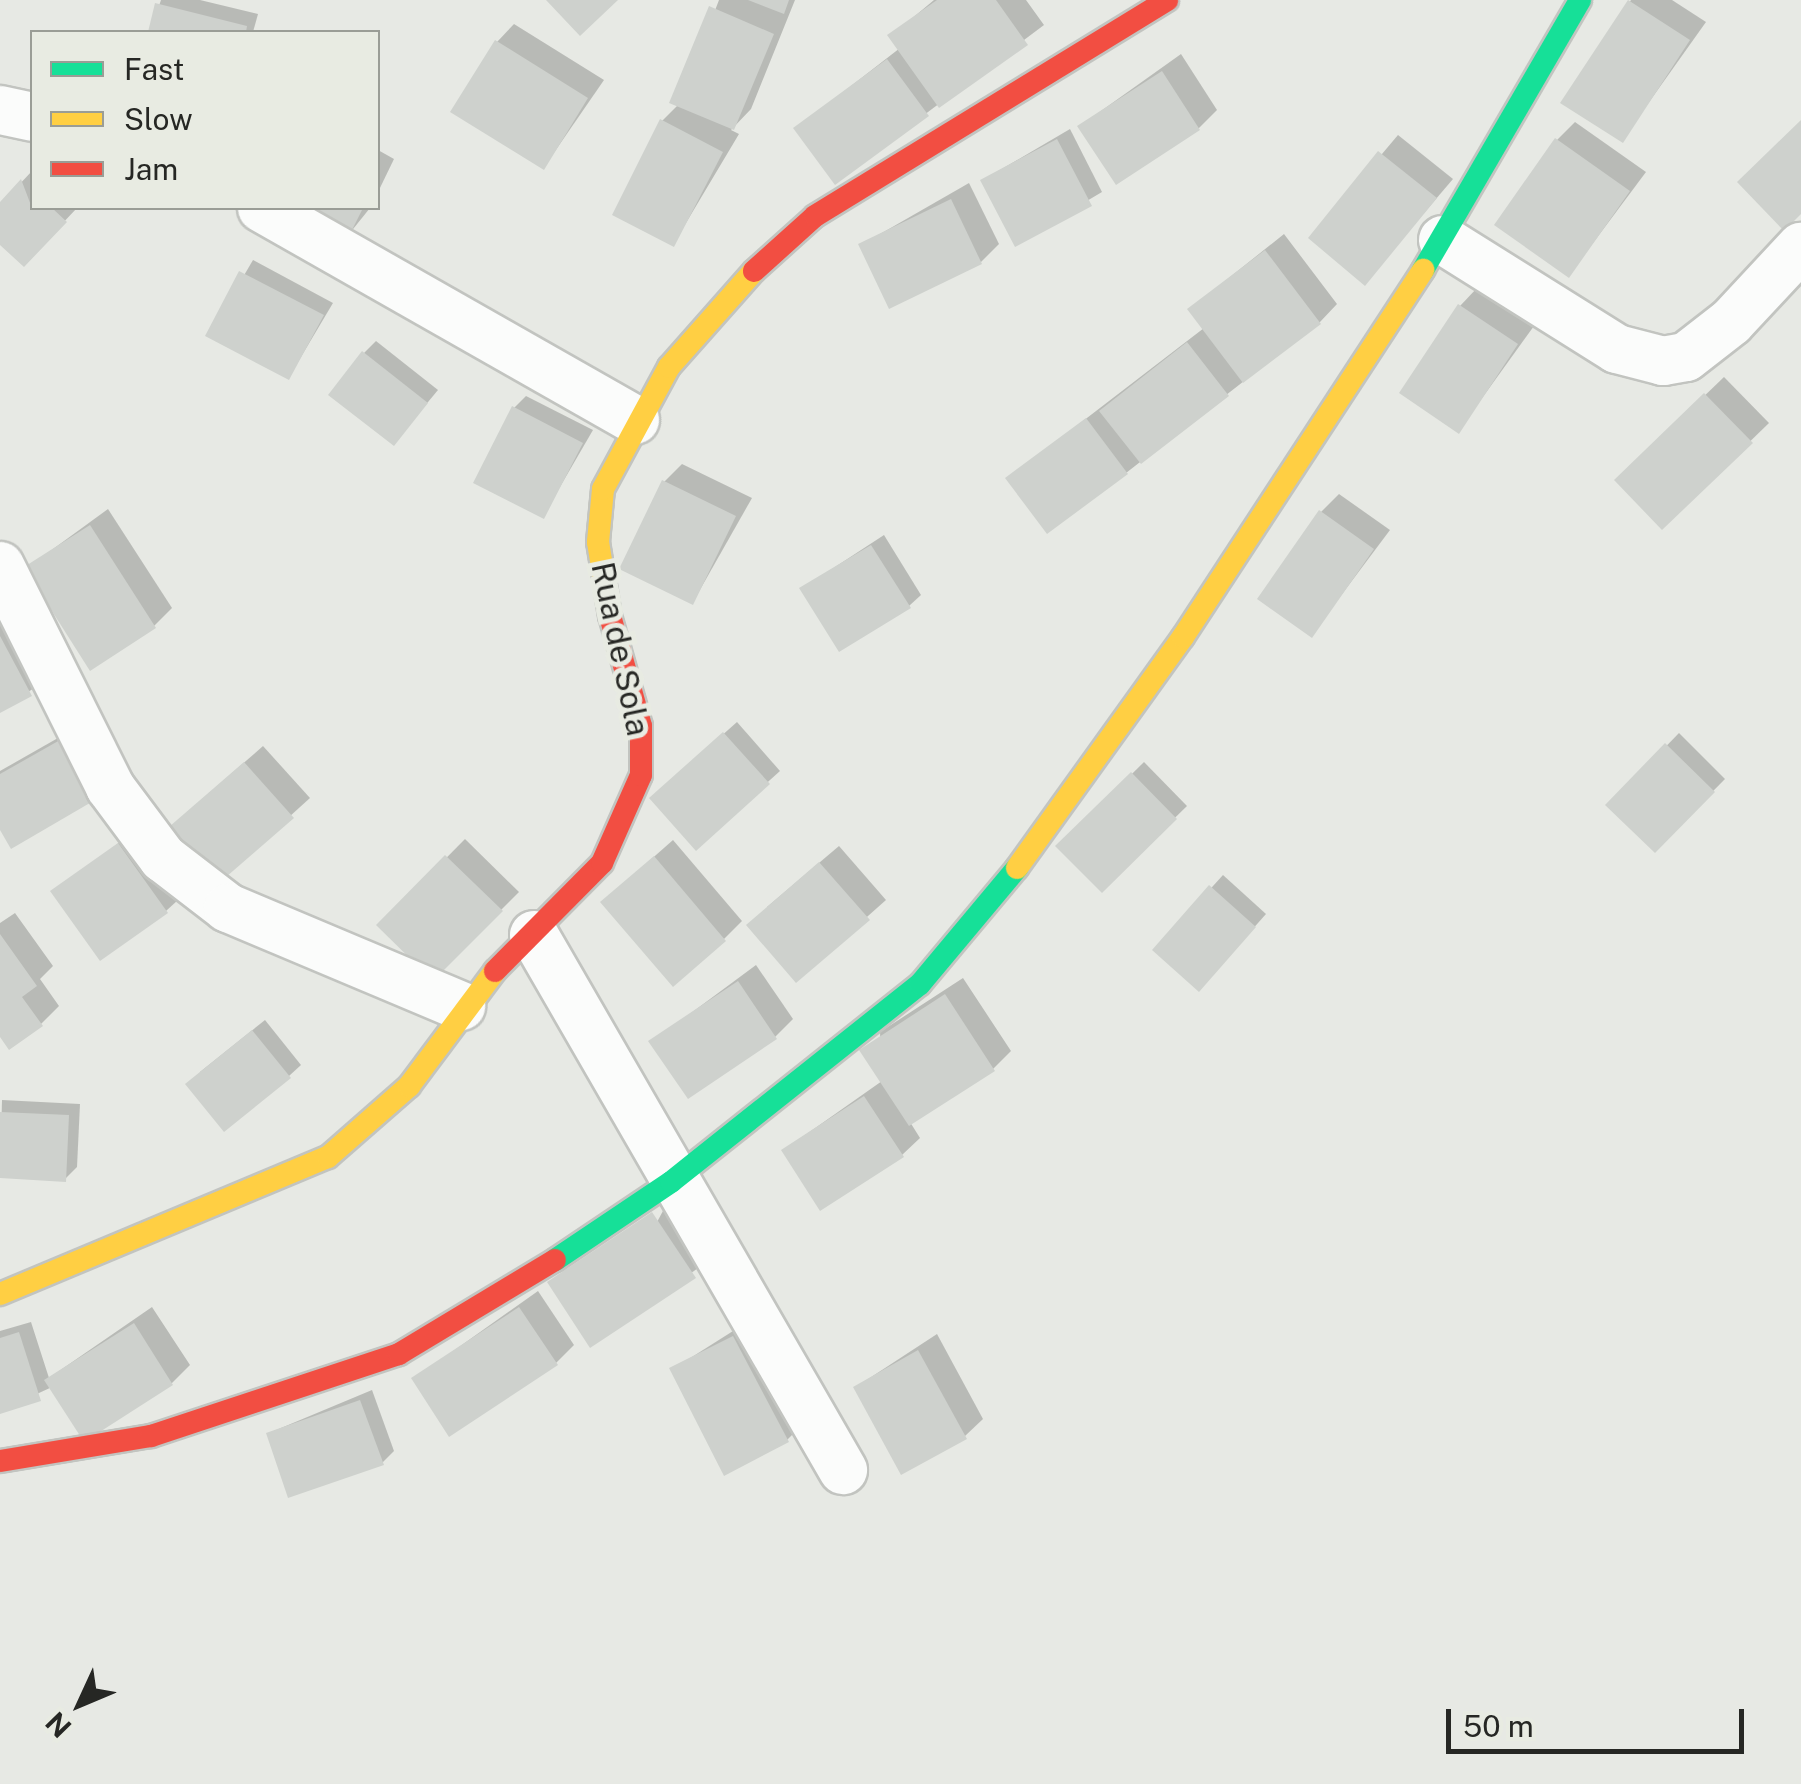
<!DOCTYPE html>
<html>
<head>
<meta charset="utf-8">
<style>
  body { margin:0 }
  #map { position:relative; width:1801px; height:1784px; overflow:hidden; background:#e7e9e4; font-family:"Public Sans",sans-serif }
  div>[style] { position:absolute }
  .shadow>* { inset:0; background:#0003 }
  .building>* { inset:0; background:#ced1cd }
  .roads { filter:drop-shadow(2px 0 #c2c4c0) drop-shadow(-2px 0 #c2c4c0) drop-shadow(0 2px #c2c4c0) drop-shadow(0 -2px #c2c4c0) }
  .street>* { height:48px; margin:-24px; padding:0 24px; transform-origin:24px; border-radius:24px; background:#fbfcfb }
  .fast>* { height:22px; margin:-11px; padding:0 11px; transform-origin:11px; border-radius:11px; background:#16e098 }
  .slow>* { height:22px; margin:-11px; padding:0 11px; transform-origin:11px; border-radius:11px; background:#ffcf43 }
  .jam>* { height:22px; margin:-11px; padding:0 11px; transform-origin:11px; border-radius:11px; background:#f24e42 }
  span { translate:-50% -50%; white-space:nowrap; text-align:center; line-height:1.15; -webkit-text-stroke:10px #e8ebe2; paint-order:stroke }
  .street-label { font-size:32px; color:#262724 }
  .legend { position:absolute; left:30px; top:30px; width:350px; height:180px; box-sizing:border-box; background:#e8ebe2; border:2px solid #9a9d96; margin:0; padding:12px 18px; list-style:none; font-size:30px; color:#262724 }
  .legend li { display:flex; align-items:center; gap:20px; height:50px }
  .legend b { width:50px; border:2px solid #9a9d96 }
  .north { position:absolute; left:30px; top:1654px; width:100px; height:100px; -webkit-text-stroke:8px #e8ebe2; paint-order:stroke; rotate:226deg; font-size:28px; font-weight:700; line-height:40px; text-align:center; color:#262724 }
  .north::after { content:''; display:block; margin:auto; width:35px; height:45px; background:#262724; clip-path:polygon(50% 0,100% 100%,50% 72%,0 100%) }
  .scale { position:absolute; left:1446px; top:1709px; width:298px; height:45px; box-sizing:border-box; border:5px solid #262724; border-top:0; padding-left:12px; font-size:30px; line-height:35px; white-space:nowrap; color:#262724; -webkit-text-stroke:8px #e8ebe2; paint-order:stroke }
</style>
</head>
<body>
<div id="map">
  <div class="shadow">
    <div style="clip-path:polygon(161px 0,200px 0,258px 14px,253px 32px,150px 32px)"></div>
    <div style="clip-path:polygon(719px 0,795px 0,751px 109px,731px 130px,739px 134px,674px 243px,662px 121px,679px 104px)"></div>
    <div style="clip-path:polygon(934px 0,1026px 0,1044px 25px,836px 181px,797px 128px,900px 48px,891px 36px)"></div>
    <div style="clip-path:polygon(1631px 0,1672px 0,1706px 22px,1622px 140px,1564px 102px)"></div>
    <div style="clip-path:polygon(514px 24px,604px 80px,544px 167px,497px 42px)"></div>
    <div style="clip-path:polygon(1181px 54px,1217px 110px,1199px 128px,1080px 126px)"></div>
    <div style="clip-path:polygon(1575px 122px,1646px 172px,1569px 275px,1557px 140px)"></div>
    <div style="clip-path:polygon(1070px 129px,1102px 192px,1016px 243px,983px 180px)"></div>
    <div style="clip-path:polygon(1398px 135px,1453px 179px,1365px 282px,1311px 238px)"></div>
    <div style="clip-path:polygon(378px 150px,394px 159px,378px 192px)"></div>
    <div style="clip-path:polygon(32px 171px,32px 208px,77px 208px,24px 264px,0 241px,0 205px)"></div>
    <div style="clip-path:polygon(969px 183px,999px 244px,981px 262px,861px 245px)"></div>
    <div style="clip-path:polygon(283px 208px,370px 208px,345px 239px)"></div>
    <div style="clip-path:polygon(1284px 234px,1337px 304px,1320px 322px,1126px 473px,1009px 478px,1204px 328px,1190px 309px)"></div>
    <div style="clip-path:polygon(253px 260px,333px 303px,289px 377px,209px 335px)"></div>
    <div style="clip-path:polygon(1477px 288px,1534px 326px,1459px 430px,1460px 306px)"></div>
    <div style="clip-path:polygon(376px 341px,438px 390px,394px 443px,364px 353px)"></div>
    <div style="clip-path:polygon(1724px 377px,1769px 423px,1662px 527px,1617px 480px)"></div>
    <div style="clip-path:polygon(526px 396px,593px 430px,543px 516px,514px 408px)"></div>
    <div style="clip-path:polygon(682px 464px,752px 498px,693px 602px,664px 482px)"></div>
    <div style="clip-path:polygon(1339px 494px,1390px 530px,1312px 634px,1321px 512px)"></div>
    <div style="clip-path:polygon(108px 509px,172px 608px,154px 626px,27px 568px)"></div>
    <div style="clip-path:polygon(884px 535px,921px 595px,909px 606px,803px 588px)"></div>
    <div style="clip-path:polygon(0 603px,42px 683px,0 710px)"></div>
    <div style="clip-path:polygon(737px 722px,780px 771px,696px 847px,664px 787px)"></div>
    <div style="clip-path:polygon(72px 730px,0 825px,0 771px)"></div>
    <div style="clip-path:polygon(1679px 733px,1725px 779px,1655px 850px,1609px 805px)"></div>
    <div style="clip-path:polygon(263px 746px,310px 798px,212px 887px,183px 816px)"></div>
    <div style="clip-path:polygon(1144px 762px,1187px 806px,1102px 889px,1059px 846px)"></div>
    <div style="clip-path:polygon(131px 834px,178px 900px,166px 911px,54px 891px)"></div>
    <div style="clip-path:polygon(465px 839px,519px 892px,433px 978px,380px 925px)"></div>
    <div style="clip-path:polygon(673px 840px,742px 921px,724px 939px,622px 885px)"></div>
    <div style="clip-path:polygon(839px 846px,886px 900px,797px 979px,767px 907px)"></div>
    <div style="clip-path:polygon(1223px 875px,1266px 914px,1210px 977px,1155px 950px)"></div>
    <div style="clip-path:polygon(15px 913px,53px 966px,40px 979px,59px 1006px,41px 1024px,0 1033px,0 923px)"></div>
    <div style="clip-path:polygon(756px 965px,793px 1019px,775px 1037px,652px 1042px)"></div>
    <div style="clip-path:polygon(963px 978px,1011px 1051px,993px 1069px,910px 1122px,920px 1138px,902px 1155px,784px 1150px,882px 1081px,880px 1032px)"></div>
    <div style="clip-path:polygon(265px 1020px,301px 1065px,289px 1076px,200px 1072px)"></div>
    <div style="clip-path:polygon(2px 1100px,80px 1104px,77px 1167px,65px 1179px,0 1176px)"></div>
    <div style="clip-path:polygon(671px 1196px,712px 1258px,591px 1345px)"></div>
    <div style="clip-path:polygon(538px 1291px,574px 1345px,556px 1363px,414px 1379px)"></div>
    <div style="clip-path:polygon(152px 1307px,190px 1365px,172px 1383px,52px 1387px,0 1411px,0 1331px,31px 1322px,49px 1378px)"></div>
    <div style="clip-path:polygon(752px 1319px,805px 1422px,787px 1440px,673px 1369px)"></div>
    <div style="clip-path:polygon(937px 1334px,983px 1419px,965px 1436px,856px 1387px)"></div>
    <div style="clip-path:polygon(372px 1390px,394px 1451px,382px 1463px,269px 1433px)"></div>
  </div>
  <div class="building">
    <div style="clip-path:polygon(546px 0,618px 0,580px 36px)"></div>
    <div style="clip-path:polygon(748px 0,789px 0,784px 14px)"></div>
    <div style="clip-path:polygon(937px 0,996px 0,1028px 45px,939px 108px,887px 35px)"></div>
    <div style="clip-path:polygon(1628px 0,1690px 40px,1623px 143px,1560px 103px)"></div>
    <div style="clip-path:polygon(155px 3px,247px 26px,246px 32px,148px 32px)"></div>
    <div style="clip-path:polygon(709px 6px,774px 34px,734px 130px,669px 103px)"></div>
    <div style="clip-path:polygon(495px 40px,588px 98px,544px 170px,450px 112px)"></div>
    <div style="clip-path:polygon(887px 59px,929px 116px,835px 185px,793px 128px)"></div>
    <div style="clip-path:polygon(1162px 71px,1200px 130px,1116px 185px,1077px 126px)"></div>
    <div style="clip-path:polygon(660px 119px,723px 152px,674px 247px,612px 215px)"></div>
    <div style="clip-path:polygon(1801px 120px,1801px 214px,1784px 231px,1737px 182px)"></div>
    <div style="clip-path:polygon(1555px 138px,1630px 191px,1569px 278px,1494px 225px)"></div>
    <div style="clip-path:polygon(1057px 139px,1092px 206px,1015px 247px,980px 180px)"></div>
    <div style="clip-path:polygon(1378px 151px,1437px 198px,1365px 286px,1308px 238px)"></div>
    <div style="clip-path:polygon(21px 179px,32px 208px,52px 208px,67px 222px,24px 267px,0 245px,0 202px)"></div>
    <div style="clip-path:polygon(951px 199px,982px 264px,889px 309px,858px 244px)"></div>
    <div style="clip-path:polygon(278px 208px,363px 208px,346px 242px)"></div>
    <div style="clip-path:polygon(1265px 250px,1321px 324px,1243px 383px,1187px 309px)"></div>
    <div style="clip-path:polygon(239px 271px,324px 315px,289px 380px,205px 336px)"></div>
    <div style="clip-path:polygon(1458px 304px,1518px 344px,1459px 434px,1399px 393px)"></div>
    <div style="clip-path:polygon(1187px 342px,1229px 396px,1141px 464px,1099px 411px)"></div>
    <div style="clip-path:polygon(362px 351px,428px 403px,394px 446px,328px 395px)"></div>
    <div style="clip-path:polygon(1704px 393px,1753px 443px,1662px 530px,1614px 480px)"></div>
    <div style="clip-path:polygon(512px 406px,583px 443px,544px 519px,473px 483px)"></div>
    <div style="clip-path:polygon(1086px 418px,1128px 474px,1047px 534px,1005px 478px)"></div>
    <div style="clip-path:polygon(662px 480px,736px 516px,693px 605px,619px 569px)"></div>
    <div style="clip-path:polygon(1319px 510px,1374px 549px,1312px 638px,1257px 599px)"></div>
    <div style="clip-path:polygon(90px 525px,156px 628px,90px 671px,24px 567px)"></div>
    <div style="clip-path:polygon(871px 545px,911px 608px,839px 652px,799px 588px)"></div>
    <div style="clip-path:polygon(0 636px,32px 696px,0 713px)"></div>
    <div style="clip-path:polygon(723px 732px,770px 784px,696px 851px,649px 798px)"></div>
    <div style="clip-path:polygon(60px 740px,95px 800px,11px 849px,0 830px,0 774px)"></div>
    <div style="clip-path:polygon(1665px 743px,1715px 792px,1655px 853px,1605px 805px)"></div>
    <div style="clip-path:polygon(244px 762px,294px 818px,211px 890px,162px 833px)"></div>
    <div style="clip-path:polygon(1131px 772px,1177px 819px,1102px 893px,1055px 846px)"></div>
    <div style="clip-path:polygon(118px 843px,168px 913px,100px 961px,50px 891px)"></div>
    <div style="clip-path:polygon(445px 855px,503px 911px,433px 981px,376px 925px)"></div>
    <div style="clip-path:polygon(654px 856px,726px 941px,673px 987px,600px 902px)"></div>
    <div style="clip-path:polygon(819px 862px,870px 920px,796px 983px,746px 925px)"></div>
    <div style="clip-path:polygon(1209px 885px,1256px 927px,1199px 992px,1152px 950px)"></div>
    <div style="clip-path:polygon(0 934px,37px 986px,22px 997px,43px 1026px,9px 1050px,0 1037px)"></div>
    <div style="clip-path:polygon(738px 981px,777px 1039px,688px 1099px,648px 1041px)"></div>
    <div style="clip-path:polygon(945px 994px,995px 1071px,909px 1126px,859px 1050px)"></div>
    <div style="clip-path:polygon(252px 1030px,291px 1078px,224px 1132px,185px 1084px)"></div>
    <div style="clip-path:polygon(864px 1096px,904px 1157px,820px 1211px,781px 1150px)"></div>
    <div style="clip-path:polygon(0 1112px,69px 1115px,66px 1182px,0 1178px)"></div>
    <div style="clip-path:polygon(652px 1212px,696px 1278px,590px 1348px,547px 1282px)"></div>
    <div style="clip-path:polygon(519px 1307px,558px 1365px,449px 1437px,411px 1378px)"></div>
    <div style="clip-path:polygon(134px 1323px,173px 1385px,84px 1442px,44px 1380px)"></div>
    <div style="clip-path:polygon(19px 1332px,41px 1401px,0 1414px,0 1338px)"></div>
    <div style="clip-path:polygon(733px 1336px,789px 1442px,724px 1476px,669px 1368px)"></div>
    <div style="clip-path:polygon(918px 1350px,967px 1439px,901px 1475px,853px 1387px)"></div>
    <div style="clip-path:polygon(360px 1400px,384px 1465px,288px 1498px,266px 1433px)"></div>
  </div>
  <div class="roads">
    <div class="street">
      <div style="left:0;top:110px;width:33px;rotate:12deg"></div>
      <div style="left:262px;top:208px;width:429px;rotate:29.6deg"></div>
      <div style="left:1443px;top:240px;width:205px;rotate:32.1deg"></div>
      <div style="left:1617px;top:349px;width:48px;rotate:14.6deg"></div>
      <div style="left:1663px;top:361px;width:23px;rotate:-10deg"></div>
      <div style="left:1686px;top:357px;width:57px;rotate:-37.9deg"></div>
      <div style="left:1731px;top:322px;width:103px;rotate:-47deg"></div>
      <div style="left:0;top:566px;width:247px;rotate:63.5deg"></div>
      <div style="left:110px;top:787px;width:89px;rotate:53.3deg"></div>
      <div style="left:163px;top:858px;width:82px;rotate:37.6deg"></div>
      <div style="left:228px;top:908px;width:253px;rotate:22.8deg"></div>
      <div style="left:534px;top:935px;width:618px;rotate:59.99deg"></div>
    </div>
    <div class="fast">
      <div style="left:1423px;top:270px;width:312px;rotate:-59.8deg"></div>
      <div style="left:555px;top:1260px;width:140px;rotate:-33.9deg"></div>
      <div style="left:671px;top:1182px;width:318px;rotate:-38.5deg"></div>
      <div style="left:920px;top:984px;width:151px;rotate:-50.1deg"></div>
    </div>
    <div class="slow">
      <div style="left:610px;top:616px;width:75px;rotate:-99.2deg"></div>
      <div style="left:598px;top:542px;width:53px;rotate:-84.6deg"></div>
      <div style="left:603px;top:489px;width:139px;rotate:-61.6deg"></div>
      <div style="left:669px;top:367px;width:128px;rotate:-48.5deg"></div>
      <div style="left:1017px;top:868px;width:284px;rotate:-54.3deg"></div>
      <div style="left:1183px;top:637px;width:439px;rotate:-56.8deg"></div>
      <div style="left:0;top:1294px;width:355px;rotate:-22.7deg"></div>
      <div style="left:328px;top:1157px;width:108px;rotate:-41.2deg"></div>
      <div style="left:409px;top:1086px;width:144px;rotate:-53.2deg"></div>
    </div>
    <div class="jam">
      <div style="left:754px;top:271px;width:82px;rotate:-42deg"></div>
      <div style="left:815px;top:216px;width:413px;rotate:-31.5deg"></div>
      <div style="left:495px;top:971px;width:152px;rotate:-45.3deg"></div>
      <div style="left:602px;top:863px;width:96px;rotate:-66.1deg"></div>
      <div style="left:641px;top:775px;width:49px;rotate:-90deg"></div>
      <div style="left:641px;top:726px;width:114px;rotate:-105.7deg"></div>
      <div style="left:0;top:1461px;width:153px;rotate:-9.4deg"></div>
      <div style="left:151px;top:1436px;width:261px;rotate:-18.3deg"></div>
      <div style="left:399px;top:1354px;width:182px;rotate:-31.1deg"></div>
    </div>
  </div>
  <div class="street-label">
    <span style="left:620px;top:649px;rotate:78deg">Rua de Sola</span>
  </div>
  <ul class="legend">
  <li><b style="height:12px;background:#16e098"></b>Fast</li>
  <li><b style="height:12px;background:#ffcf43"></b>Slow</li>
  <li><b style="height:12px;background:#f24e42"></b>Jam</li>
  </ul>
  <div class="north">N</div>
  <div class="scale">50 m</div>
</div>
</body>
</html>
